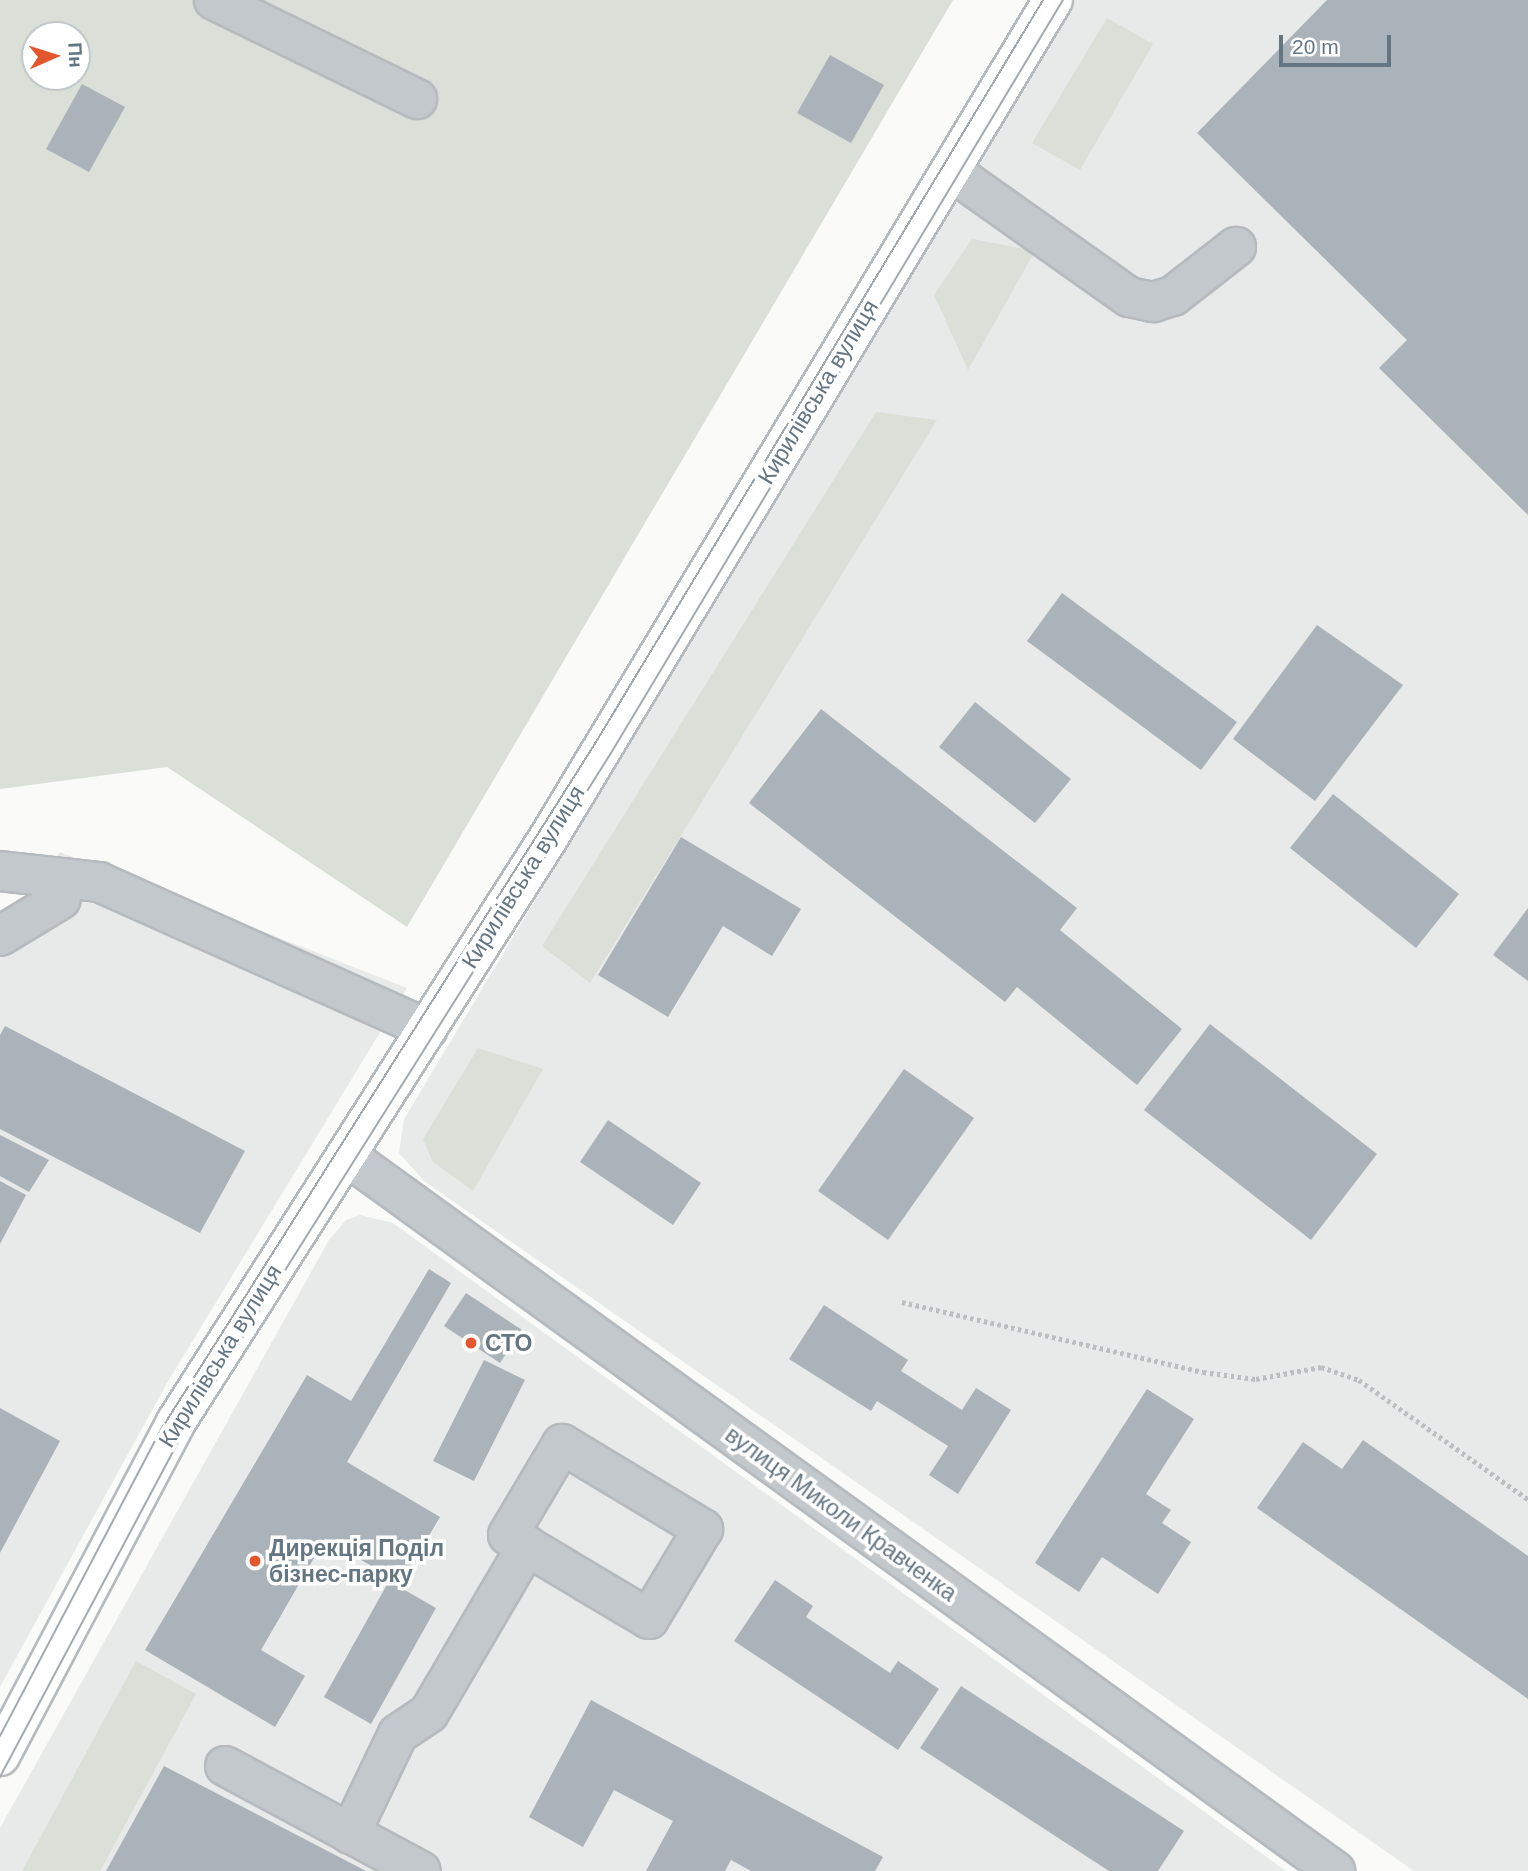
<!DOCTYPE html>
<html>
<head>
<meta charset="utf-8">
<style>
  body { margin:0 }
  #map { position:relative; width:1528px; height:1871px; overflow:hidden; background:#fafaf8; font-family:Helvetica,sans-serif }
  div>[style] { position:absolute }
  .built>* { inset:0; background:#e8e9e9 }
  .green>* { inset:0; background:#dadfd7 }
  .building>* { inset:0; background:#aab3b9 }
  .path>* { height:4.5px; margin-top:-2.25px; transform-origin:0; background:repeating-linear-gradient(90deg,#bbbfc2 0 3.5px,transparent 0 7px) }
  .roads { filter:drop-shadow(2px 0 #b5babe) drop-shadow(-2px 0 #b5babe) drop-shadow(0 2px #b5babe) drop-shadow(0 -2px #b5babe) }
  .minor>* { height:38px; margin:-19px; padding:0 19px; transform-origin:19px; border-radius:19px; background:#c3c8cc }
  .major>* { height:38px; margin:-19px; padding:0 19px; transform-origin:19px; border-radius:19px; background:#fff }
  .tram>* { height:2px; margin:-1px; padding:0 1px; transform-origin:1px; border-radius:1px; background:#a2aab0 }
  .dots>* { width:19px; height:19px; translate:-50% -50%; box-sizing:border-box; border:4px solid #fff; border-radius:50% }
  span { translate:-50% -50%; white-space:nowrap; text-align:center; line-height:1.15; -webkit-text-stroke:7px #fff; paint-order:stroke }
  .street-label { font-size:23px; color:#657683 }
  .poi-label { font-size:23px; color:#657683; font-weight:700 }
  .left { translate:0 -50%; text-align:left }
  .north { position:absolute; left:21px; top:21px; width:70px; height:70px; box-sizing:border-box; background:#fff; border:2px solid #c1c8cd; border-radius:50%; rotate:87deg; font-size:19px; font-weight:700; line-height:28px; text-align:center; color:#657683 }
  .north::after { content:''; display:block; margin:auto; width:24px; height:32px; background:#e4572e; clip-path:polygon(50% 0,100% 100%,50% 72%,0 100%) }
  .scale { position:absolute; left:1279px; top:35px; width:112px; height:32px; box-sizing:border-box; border:4px solid #657683; border-top:0; padding-left:9px; font-size:21px; line-height:24px; white-space:nowrap; color:#657683; -webkit-text-stroke:5px #fff; paint-order:stroke }
</style>
</head>
<body>
<div id="map">
  <div class="built">
    <div style="clip-path:polygon(1075px 0,1528px 0,1528px 1871px,1414px 1871px,424px 1181px,399px 1153px,404px 1119px)"></div>
    <div style="clip-path:polygon(60px 852px,407px 988px,167px 1383px,0 1687px,0 919px,6px 921px)"></div>
    <div style="clip-path:polygon(360px 1215px,393px 1223px,1286px 1871px,0 1871px,0 1828px,329px 1240px,346px 1220px)"></div>
  </div>
  <div class="green">
    <div style="clip-path:polygon(evenodd,0 0,953px 0,407px 927px,167px 767px,0 789px,0 0,35px 35px,77px 35px,77px 77px,35px 77px,35px 35px)"></div>
    <div style="clip-path:polygon(1107px 18px,1153px 44px,1080px 170px,1032px 143px)"></div>
    <div style="clip-path:polygon(972px 239px,1035px 251px,968px 370px,934px 295px)"></div>
    <div style="clip-path:polygon(876px 412px,937px 420px,590px 983px,542px 946px)"></div>
    <div style="clip-path:polygon(478px 1048px,543px 1069px,473px 1191px,433px 1162px,423px 1139px)"></div>
    <div style="clip-path:polygon(136px 1661px,196px 1694px,100px 1871px,22px 1871px)"></div>
  </div>
  <div class="building">
    <div style="clip-path:polygon(1327px 0,1528px 0,1528px 515px,1379px 368px,1407px 340px,1197px 133px)"></div>
    <div style="clip-path:polygon(830px 55px,884px 85px,851px 143px,797px 113px)"></div>
    <div style="clip-path:polygon(82px 84px,125px 107px,89px 172px,46px 149px)"></div>
    <div style="clip-path:polygon(1062px 593px,1237px 722px,1201px 770px,1027px 641px)"></div>
    <div style="clip-path:polygon(1317px 625px,1403px 685px,1315px 801px,1233px 739px)"></div>
    <div style="clip-path:polygon(975px 702px,1071px 779px,1035px 823px,939px 747px)"></div>
    <div style="clip-path:polygon(821px 709px,1077px 908px,1060px 930px,1182px 1029px,1137px 1085px,1017px 987px,1005px 1002px,749px 803px)"></div>
    <div style="clip-path:polygon(1333px 794px,1459px 894px,1416px 948px,1290px 848px)"></div>
    <div style="clip-path:polygon(681px 837px,801px 909px,772px 956px,723px 926px,668px 1017px,598px 975px)"></div>
    <div style="clip-path:polygon(1528px 908px,1528px 981px,1493px 955px)"></div>
    <div style="clip-path:polygon(1210px 1024px,1377px 1154px,1311px 1240px,1144px 1110px)"></div>
    <div style="clip-path:polygon(5px 1026px,245px 1151px,200px 1233px,0 1129px,0 1035px)"></div>
    <div style="clip-path:polygon(904px 1069px,974px 1118px,888px 1240px,818px 1191px)"></div>
    <div style="clip-path:polygon(608px 1120px,701px 1183px,673px 1225px,580px 1162px)"></div>
    <div style="clip-path:polygon(0 1135px,49px 1160px,29px 1192px,0 1176px)"></div>
    <div style="clip-path:polygon(0 1181px,26px 1195px,0 1244px)"></div>
    <div style="clip-path:polygon(429px 1269px,451px 1283px,347px 1462px,440px 1517px,401px 1583px,325px 1539px,261px 1650px,305px 1676px,275px 1727px,145px 1650px,307px 1375px,351px 1401px)"></div>
    <div style="clip-path:polygon(466px 1293px,522px 1330px,500px 1363px,444px 1326px)"></div>
    <div style="clip-path:polygon(824px 1305px,908px 1360px,901px 1371px,962px 1410px,976px 1388px,1011px 1410px,958px 1494px,929px 1475px,948px 1446px,877px 1401px,871px 1411px,789px 1359px)"></div>
    <div style="clip-path:polygon(484px 1360px,525px 1380px,474px 1481px,433px 1461px)"></div>
    <div style="clip-path:polygon(1147px 1389px,1194px 1419px,1146px 1494px,1171px 1510px,1162px 1523px,1191px 1542px,1158px 1594px,1102px 1557px,1079px 1592px,1035px 1563px)"></div>
    <div style="clip-path:polygon(0 1408px,60px 1441px,0 1553px)"></div>
    <div style="clip-path:polygon(1363px 1440px,1528px 1556px,1528px 1699px,1257px 1508px,1303px 1442px,1342px 1469px)"></div>
    <div style="clip-path:polygon(775px 1580px,813px 1606px,806px 1617px,890px 1673px,898px 1661px,939px 1689px,898px 1750px,734px 1641px)"></div>
    <div style="clip-path:polygon(389px 1581px,436px 1608px,371px 1724px,324px 1697px)"></div>
    <div style="clip-path:polygon(961px 1686px,1184px 1831px,1158px 1871px,1109px 1871px,920px 1748px)"></div>
    <div style="clip-path:polygon(591px 1700px,883px 1857px,875px 1871px,751px 1871px,731px 1860px,725px 1871px,646px 1871px,673px 1821px,614px 1790px,583px 1847px,529px 1817px)"></div>
    <div style="clip-path:polygon(164px 1766px,366px 1871px,106px 1871px)"></div>
  </div>
  <div class="path">
    <div style="left:902px;top:1302px;width:309px;rotate:13.1deg"></div>
    <div style="left:1203px;top:1372px;width:53px;rotate:7.5deg"></div>
    <div style="left:1256px;top:1379px;width:66px;rotate:-10.5deg"></div>
    <div style="left:1321px;top:1367px;width:40px;rotate:18.9deg"></div>
    <div style="left:1359px;top:1380px;width:207px;rotate:35.2deg"></div>
  </div>
  <div class="roads">
    <div class="minor">
      <div style="left:214px;top:0;width:226px;rotate:26deg"></div>
      <div style="left:951px;top:171px;width:218px;rotate:35.3deg"></div>
      <div style="left:1129px;top:297px;width:25px;rotate:12deg"></div>
      <div style="left:1153px;top:302px;width:21px;rotate:-17deg"></div>
      <div style="left:1173px;top:296px;width:80px;rotate:-37.9deg"></div>
      <div style="left:0;top:871px;width:100px;rotate:6.3deg"></div>
      <div style="left:99px;top:882px;width:360px;rotate:24.1deg"></div>
      <div style="left:0;top:936px;width:71px;rotate:-31.2deg"></div>
      <div style="left:347px;top:1156px;width:1220px;rotate:35.89deg"></div>
      <div style="left:562px;top:1444px;width:165px;rotate:31.1deg"></div>
      <div style="left:703px;top:1529px;width:105px;rotate:121deg"></div>
      <div style="left:649px;top:1619px;width:164px;rotate:-149.2deg"></div>
      <div style="left:508px;top:1535px;width:106px;rotate:-59.3deg"></div>
      <div style="left:225px;top:1766px;width:222px;rotate:28.2deg"></div>
      <div style="left:350px;top:1834px;width:111px;rotate:-64.4deg"></div>
      <div style="left:398px;top:1734px;width:37px;rotate:-34deg"></div>
      <div style="left:429px;top:1713px;width:194px;rotate:-59.6deg"></div>
    </div>
    <div class="major">
      <div style="left:0;top:1756px;width:378px;rotate:-62.2deg"></div>
      <div style="left:176px;top:1422px;width:694px;rotate:-57.48deg"></div>
      <div style="left:549px;top:837px;width:977px;rotate:-58.95deg"></div>
    </div>
  </div>
  <div class="tram">
    <div style="left:0;top:1736px;width:348px;rotate:-62.3deg"></div>
    <div style="left:162px;top:1428px;width:812px;rotate:-57.68deg"></div>
    <div style="left:596px;top:742px;width:866px;rotate:-58.93deg"></div>
    <div style="left:0;top:1777px;width:394px;rotate:-62deg"></div>
    <div style="left:185px;top:1429px;width:799px;rotate:-57.78deg"></div>
    <div style="left:611px;top:753px;width:878px;rotate:-59.03deg"></div>
  </div>
  <div class="dots">
    <div style="left:471px;top:1343px;background:#e4572e"></div>
    <div style="left:255px;top:1561px;background:#e4572e"></div>
  </div>
  <div class="street-label">
    <span style="left:818px;top:392px;rotate:-59deg">Кирилівська вулиця</span>
    <span style="left:523px;top:877px;rotate:-58deg">Кирилівська вулиця</span>
    <span style="left:220px;top:1356px;rotate:-58deg">Кирилівська вулиця</span>
    <span style="left:841px;top:1514px;rotate:36deg">вулиця Миколи Кравченка</span>
  </div>
  <div class="poi-label">
    <span class="left" style="left:485px;top:1343px">СТО</span>
    <span class="left" style="left:269px;top:1561px">Дирекція Поділ<br>бізнес-парку</span>
  </div>
  <div class="north">Пн</div>
  <div class="scale">20 m</div>
</div>
</body>
</html>
